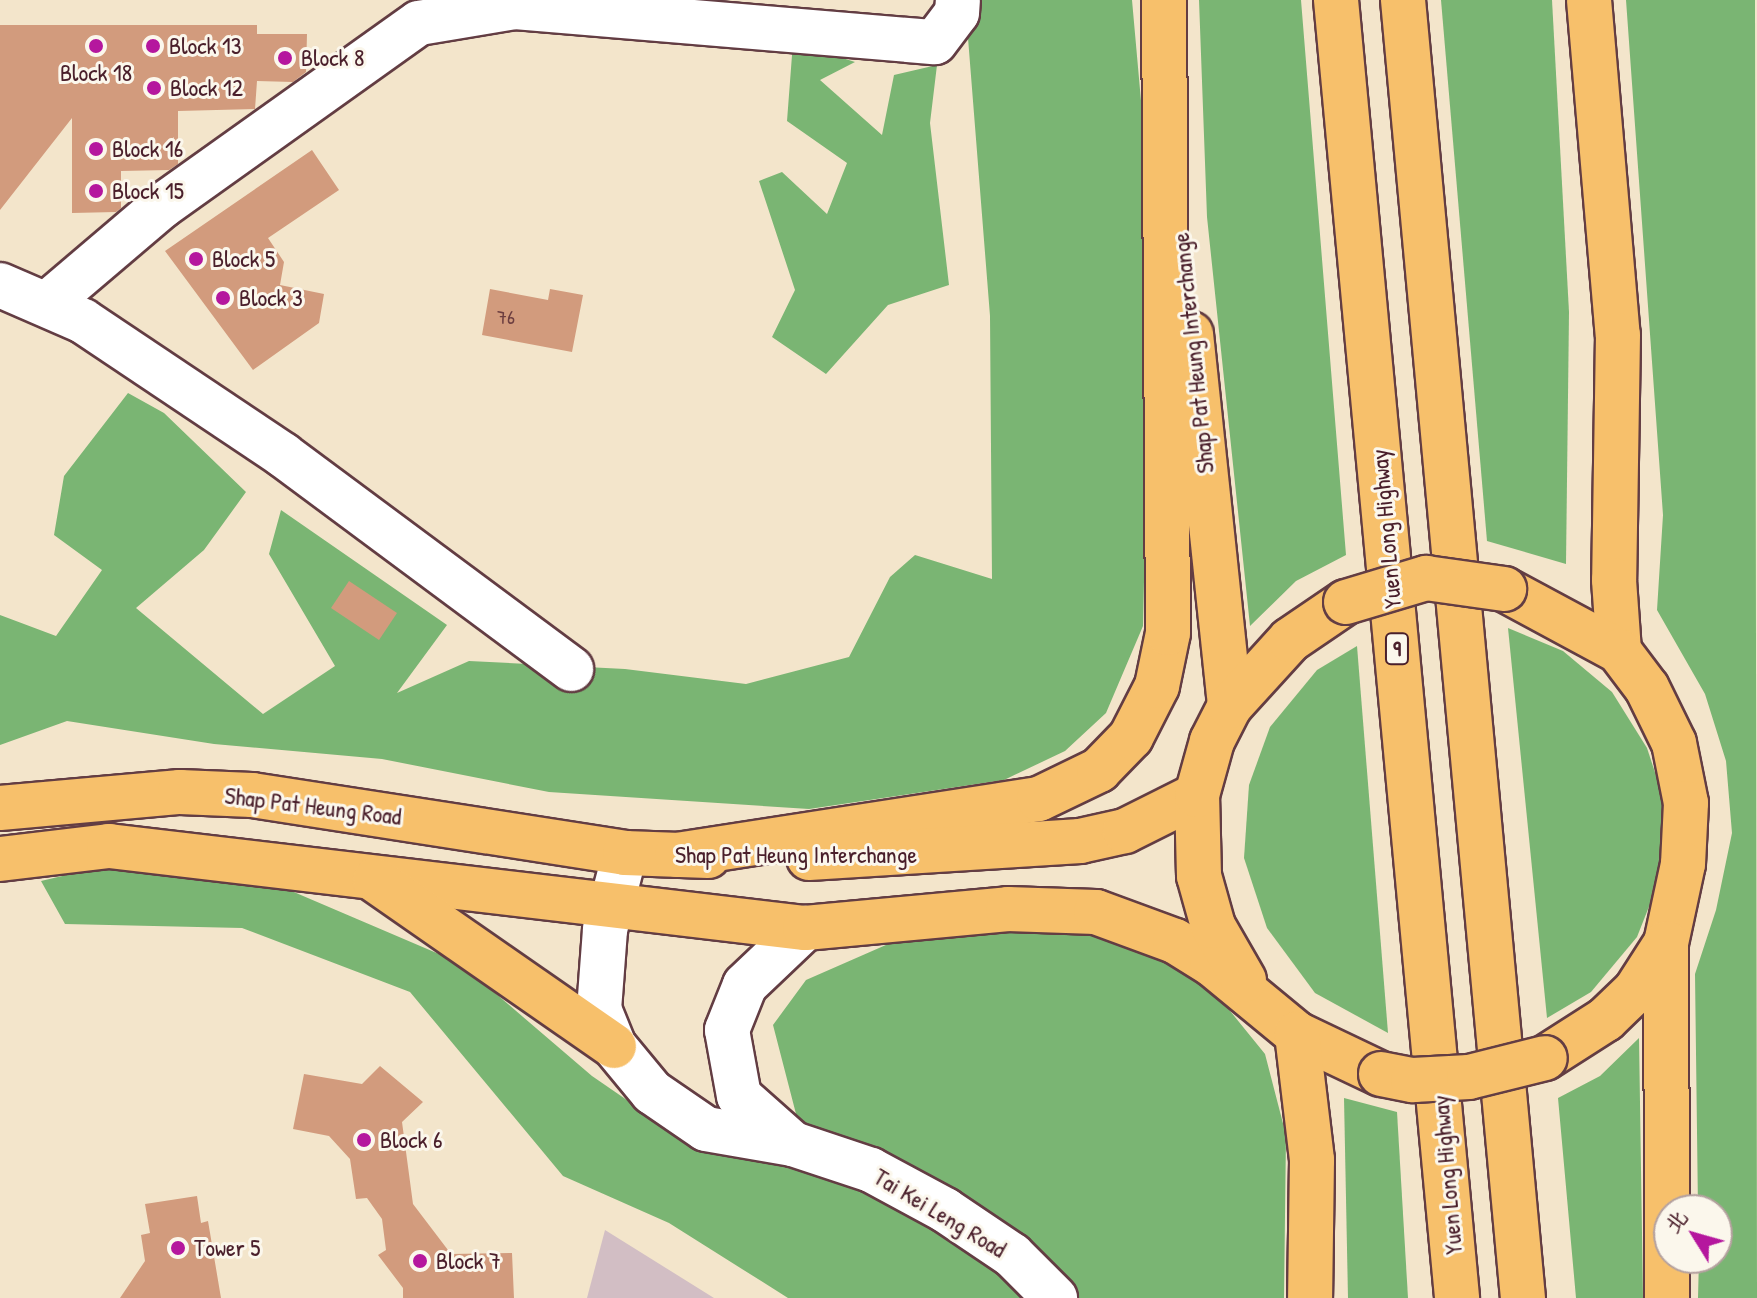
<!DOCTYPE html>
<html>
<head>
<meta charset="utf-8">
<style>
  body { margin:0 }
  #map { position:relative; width:1757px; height:1298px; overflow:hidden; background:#f3e5cb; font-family:"Patrick Hand","LXGW WenKai TC",sans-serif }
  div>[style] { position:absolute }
  .industrial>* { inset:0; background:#d2bec4 }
  .forest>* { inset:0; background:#7ab573 }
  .building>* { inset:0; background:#d29b7d }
  .roads { filter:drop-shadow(2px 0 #633d43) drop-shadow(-2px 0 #633d43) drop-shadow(0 2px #633d43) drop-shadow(0 -2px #633d43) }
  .minor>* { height:44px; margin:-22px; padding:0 22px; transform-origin:22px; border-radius:22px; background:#fff }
  .major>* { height:44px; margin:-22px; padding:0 22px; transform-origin:22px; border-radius:22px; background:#f7c06b }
  .highway>* { height:44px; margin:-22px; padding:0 22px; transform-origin:22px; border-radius:22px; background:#f7c06b }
  .bridges { filter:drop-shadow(2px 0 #633d43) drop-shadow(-2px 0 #633d43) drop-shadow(0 2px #633d43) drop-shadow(0 -2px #633d43) }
  .major-bridge>* { height:44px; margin:-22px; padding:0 22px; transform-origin:22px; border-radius:22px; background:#f7c06b }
  .dots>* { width:22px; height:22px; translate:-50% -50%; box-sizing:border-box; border:4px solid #fbf7ec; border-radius:50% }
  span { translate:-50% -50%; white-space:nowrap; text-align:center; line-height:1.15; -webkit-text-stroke:6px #fbf7ec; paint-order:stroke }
  .number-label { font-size:20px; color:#6c3e40 }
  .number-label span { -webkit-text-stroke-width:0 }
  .shield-label span { padding:2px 6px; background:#fbf7ec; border:2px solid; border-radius:6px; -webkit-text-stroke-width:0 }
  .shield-label { font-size:22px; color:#4a1f2b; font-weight:700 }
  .poi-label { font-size:24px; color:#4a1f2b }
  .left { translate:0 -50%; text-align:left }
  .street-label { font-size:24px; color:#4a1f2b }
  .north { position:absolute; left:1653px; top:1194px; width:80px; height:80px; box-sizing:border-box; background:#fbf7ec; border:2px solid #b4a19f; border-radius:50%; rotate:307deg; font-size:22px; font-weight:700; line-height:32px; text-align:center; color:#4a1f2b }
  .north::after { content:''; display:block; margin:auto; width:28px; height:36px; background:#b5179e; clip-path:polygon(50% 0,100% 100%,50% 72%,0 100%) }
</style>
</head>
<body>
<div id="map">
  <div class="industrial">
    <div style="clip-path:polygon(605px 1230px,714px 1298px,587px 1298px)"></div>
  </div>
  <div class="forest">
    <div style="clip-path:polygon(965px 0,1132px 0,1152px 224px,1143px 626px,1106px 713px,1065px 751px,1004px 780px,809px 809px,549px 792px,382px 759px,214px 744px,67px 721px,0 745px,0 615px,56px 636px,102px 570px,54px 535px,64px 476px,128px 393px,164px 413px,246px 492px,204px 550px,136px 608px,263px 714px,335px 666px,269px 554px,281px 510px,447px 625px,397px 693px,469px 661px,625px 669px,746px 684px,849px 657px,890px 577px,915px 555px,992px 579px,990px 316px)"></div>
    <div style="clip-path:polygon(1199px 0,1301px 0,1346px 555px,1296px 581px,1250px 626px,1207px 217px)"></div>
    <div style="clip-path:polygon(1441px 0,1552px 0,1569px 312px,1566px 564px,1487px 541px)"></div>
    <div style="clip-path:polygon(1626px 0,1755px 0,1757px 1298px,1698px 1298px,1699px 1258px,1717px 1258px,1717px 1210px,1698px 1210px,1695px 974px,1716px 910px,1732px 833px,1726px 761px,1705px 694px,1657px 610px,1663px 515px)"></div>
    <div style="clip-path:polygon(793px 42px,855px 62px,820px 80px,882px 135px,894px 75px,937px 65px,930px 123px,949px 285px,888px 305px,826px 374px,772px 337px,795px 290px,759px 181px,782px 172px,827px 214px,847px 163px,787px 121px)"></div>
    <div style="clip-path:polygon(1508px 628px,1563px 651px,1612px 692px,1647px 748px,1666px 806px,1663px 871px,1637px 937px,1591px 992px,1547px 1018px)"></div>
    <div style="clip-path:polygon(1357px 646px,1388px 1033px,1315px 993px,1267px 928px,1244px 858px,1249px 785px,1270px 727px,1317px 670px)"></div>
    <div style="clip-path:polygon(113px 864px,254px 875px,460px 963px,592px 1076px,685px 1140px,810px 1168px,773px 1025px,806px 980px,895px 941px,992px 926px,1071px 926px,1138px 941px,1209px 985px,1265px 1054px,1286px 1135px,1284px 1298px,788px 1298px,669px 1223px,563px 1176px,410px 992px,242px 928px,65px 924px,41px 881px)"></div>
    <div style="clip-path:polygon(1639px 1038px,1643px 1298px,1576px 1298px,1558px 1098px,1600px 1076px)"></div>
    <div style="clip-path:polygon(1344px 1098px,1397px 1112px,1408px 1298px,1348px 1298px)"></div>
  </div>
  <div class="building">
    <div style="clip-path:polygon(0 25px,257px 25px,257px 34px,307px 34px,306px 72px,293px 82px,257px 81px,255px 109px,178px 111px,178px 164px,169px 170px,121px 171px,121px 208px,116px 212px,72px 213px,72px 118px,0 210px)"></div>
    <div style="clip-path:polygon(312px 150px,339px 190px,268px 238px,284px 262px,280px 285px,324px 294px,319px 323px,253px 370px,165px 251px)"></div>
    <div style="clip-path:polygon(490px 289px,548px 300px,550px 289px,583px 295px,572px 352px,482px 335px)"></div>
    <div style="clip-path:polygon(349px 581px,397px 613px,379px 640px,331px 608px)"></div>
    <div style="clip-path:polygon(380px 1066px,423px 1102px,402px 1122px,413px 1204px,451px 1254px,512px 1253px,514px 1298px,403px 1298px,403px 1288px,378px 1255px,386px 1250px,382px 1219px,367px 1198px,356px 1199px,350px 1159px,329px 1136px,293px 1129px,304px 1074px,362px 1084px)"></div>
    <div style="clip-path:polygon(197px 1196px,201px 1223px,208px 1221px,221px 1298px,120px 1298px,145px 1261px,141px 1235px,150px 1233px,145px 1204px)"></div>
  </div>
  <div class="roads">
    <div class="minor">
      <div style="left:0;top:285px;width:90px;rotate:23.4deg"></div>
      <div style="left:83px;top:321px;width:241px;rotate:33.8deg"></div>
      <div style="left:283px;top:455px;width:359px;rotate:36.6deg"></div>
      <div style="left:48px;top:303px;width:150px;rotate:-40.4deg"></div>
      <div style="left:162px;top:206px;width:315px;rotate:-35.5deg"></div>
      <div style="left:419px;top:23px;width:97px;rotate:-9.5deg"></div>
      <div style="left:515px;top:7px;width:421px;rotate:4.8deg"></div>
      <div style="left:935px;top:42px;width:36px;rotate:-53deg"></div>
      <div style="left:957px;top:13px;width:13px;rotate:-86deg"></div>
      <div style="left:625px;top:853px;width:80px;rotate:104.6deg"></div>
      <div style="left:605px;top:930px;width:79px;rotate:94.3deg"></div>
      <div style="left:599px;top:1009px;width:40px;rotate:68deg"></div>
      <div style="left:614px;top:1046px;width:60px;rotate:50.4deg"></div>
      <div style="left:652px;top:1092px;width:65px;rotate:34.4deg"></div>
      <div style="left:706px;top:1129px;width:88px;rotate:9.8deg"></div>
      <div style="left:793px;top:1144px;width:82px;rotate:18.4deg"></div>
      <div style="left:871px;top:1170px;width:84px;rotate:28.4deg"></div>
      <div style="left:945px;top:1210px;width:81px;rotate:33.9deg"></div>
      <div style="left:1012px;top:1255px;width:61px;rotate:45deg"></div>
      <div style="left:793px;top:1144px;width:72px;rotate:-138.4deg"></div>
      <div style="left:739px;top:1096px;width:67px;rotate:-100.3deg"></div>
      <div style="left:727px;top:1030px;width:48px;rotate:-68.2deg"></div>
      <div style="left:745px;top:985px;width:83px;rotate:-43.5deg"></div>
    </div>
    <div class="major">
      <div style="left:1589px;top:0;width:336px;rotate:85.1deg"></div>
      <div style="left:1618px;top:335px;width:245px;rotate:90.9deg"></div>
      <div style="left:1614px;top:580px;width:71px;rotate:86deg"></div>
      <div style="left:1191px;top:334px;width:374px;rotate:84deg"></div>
      <div style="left:1504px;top:589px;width:131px;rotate:28.3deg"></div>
      <div style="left:1619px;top:651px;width:46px;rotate:52.9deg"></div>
      <div style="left:1647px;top:688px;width:61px;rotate:63.9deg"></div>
      <div style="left:1674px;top:743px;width:61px;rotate:78.7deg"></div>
      <div style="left:1686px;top:803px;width:61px;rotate:92.8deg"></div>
      <div style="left:1683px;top:864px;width:81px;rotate:102.1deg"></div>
      <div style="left:1666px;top:943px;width:56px;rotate:122.6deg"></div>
      <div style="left:1636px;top:990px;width:42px;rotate:136deg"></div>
      <div style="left:1606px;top:1019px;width:72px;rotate:147.4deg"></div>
      <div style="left:0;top:808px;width:181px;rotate:-5.1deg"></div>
      <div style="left:180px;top:792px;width:72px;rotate:2.4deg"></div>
      <div style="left:252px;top:795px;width:377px;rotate:8.8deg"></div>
      <div style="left:625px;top:853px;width:83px;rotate:2.1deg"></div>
      <div style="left:677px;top:855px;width:366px;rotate:-8.8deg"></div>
      <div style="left:1039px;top:799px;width:67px;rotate:-25.8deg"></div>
      <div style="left:1099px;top:770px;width:46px;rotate:-45.9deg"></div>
      <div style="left:1131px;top:737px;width:57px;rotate:-63deg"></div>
      <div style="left:1157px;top:686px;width:54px;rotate:-78.3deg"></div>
      <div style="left:1168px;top:633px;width:633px;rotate:-90.36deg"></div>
      <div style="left:809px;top:858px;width:272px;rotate:-3.6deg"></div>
      <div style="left:1080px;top:841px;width:46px;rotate:-12.5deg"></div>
      <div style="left:1125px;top:831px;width:80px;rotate:-26.6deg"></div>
      <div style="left:0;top:859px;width:110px;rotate:-6.8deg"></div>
      <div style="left:109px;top:846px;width:701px;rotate:6.72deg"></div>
      <div style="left:805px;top:928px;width:204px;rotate:-5.3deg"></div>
      <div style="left:1008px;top:909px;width:88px;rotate:2deg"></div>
      <div style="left:1096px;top:912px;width:84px;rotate:20.2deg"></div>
      <div style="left:1175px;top:941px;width:44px;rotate:31.9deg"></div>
      <div style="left:1212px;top:964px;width:110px;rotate:39.5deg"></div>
      <div style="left:1297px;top:1034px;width:93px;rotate:25.5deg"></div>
      <div style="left:375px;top:880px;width:291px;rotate:34.8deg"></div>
      <div style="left:1244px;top:980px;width:62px;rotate:-119.9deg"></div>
      <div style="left:1213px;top:926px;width:52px;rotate:-105.6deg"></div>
      <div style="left:1199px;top:876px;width:81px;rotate:-91.4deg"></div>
      <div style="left:1197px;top:795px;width:56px;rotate:-74.5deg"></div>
      <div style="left:1212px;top:741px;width:39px;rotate:-63deg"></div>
      <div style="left:1230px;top:706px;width:89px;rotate:-47.7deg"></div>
      <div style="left:1290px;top:640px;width:68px;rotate:-34.2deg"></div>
    </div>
    <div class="highway">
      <div style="left:1336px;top:0;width:1304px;rotate:84.67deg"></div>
      <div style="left:1403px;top:0;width:1304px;rotate:84.72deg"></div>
      <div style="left:1666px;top:943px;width:355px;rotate:89.8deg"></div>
      <div style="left:1297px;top:1034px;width:127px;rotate:83.2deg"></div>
      <div style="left:1312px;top:1160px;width:138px;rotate:90.8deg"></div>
    </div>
  </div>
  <div class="bridges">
    <div class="major-bridge">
      <div style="left:1346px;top:602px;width:84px;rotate:-16.7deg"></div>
      <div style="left:1426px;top:578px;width:79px;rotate:8deg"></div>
      <div style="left:1381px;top:1074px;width:33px;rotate:11deg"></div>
      <div style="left:1413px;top:1080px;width:56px;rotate:-3.1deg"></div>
      <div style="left:1469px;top:1077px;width:78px;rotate:-14deg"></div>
    </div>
  </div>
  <div class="dots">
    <div style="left:96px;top:46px;background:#b5179e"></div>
    <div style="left:153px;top:46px;background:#b5179e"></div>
    <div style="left:285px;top:58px;background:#b5179e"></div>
    <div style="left:154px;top:88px;background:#b5179e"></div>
    <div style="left:96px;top:149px;background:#b5179e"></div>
    <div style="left:96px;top:191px;background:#b5179e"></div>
    <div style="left:196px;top:259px;background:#b5179e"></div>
    <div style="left:223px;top:298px;background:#b5179e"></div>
    <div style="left:364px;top:1140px;background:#b5179e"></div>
    <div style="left:178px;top:1248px;background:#b5179e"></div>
    <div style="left:420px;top:1261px;background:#b5179e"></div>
  </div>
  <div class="number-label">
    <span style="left:506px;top:316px">76</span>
  </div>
  <div class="shield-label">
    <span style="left:1397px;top:649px">9</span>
  </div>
  <div class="poi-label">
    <span class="left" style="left:169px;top:46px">Block 13</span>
    <span class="left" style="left:301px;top:58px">Block 8</span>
    <span style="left:96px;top:73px">Block 18</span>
    <span class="left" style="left:170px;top:88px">Block 12</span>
    <span class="left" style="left:112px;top:149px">Block 16</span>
    <span class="left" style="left:112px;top:191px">Block 15</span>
    <span class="left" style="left:212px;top:259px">Block 5</span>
    <span class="left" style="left:239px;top:298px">Block 3</span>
    <span class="left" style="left:380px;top:1140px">Block 6</span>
    <span class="left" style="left:194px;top:1248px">Tower 5</span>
    <span class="left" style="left:436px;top:1261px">Block 7</span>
  </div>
  <div class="street-label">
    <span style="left:1193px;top:353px;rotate:-96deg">Shap Pat Heung Interchange</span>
    <span style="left:1386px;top:529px;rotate:-95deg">Yuen Long Highway</span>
    <span style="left:313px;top:806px;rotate:7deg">Shap Pat Heung Road</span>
    <span style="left:796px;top:855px">Shap Pat Heung Interchange</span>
    <span style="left:1447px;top:1175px;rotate:-95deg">Yuen Long Highway</span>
    <span style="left:940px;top:1213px;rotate:31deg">Tai Kei Leng Road</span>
  </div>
  <div class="north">北</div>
</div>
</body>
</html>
